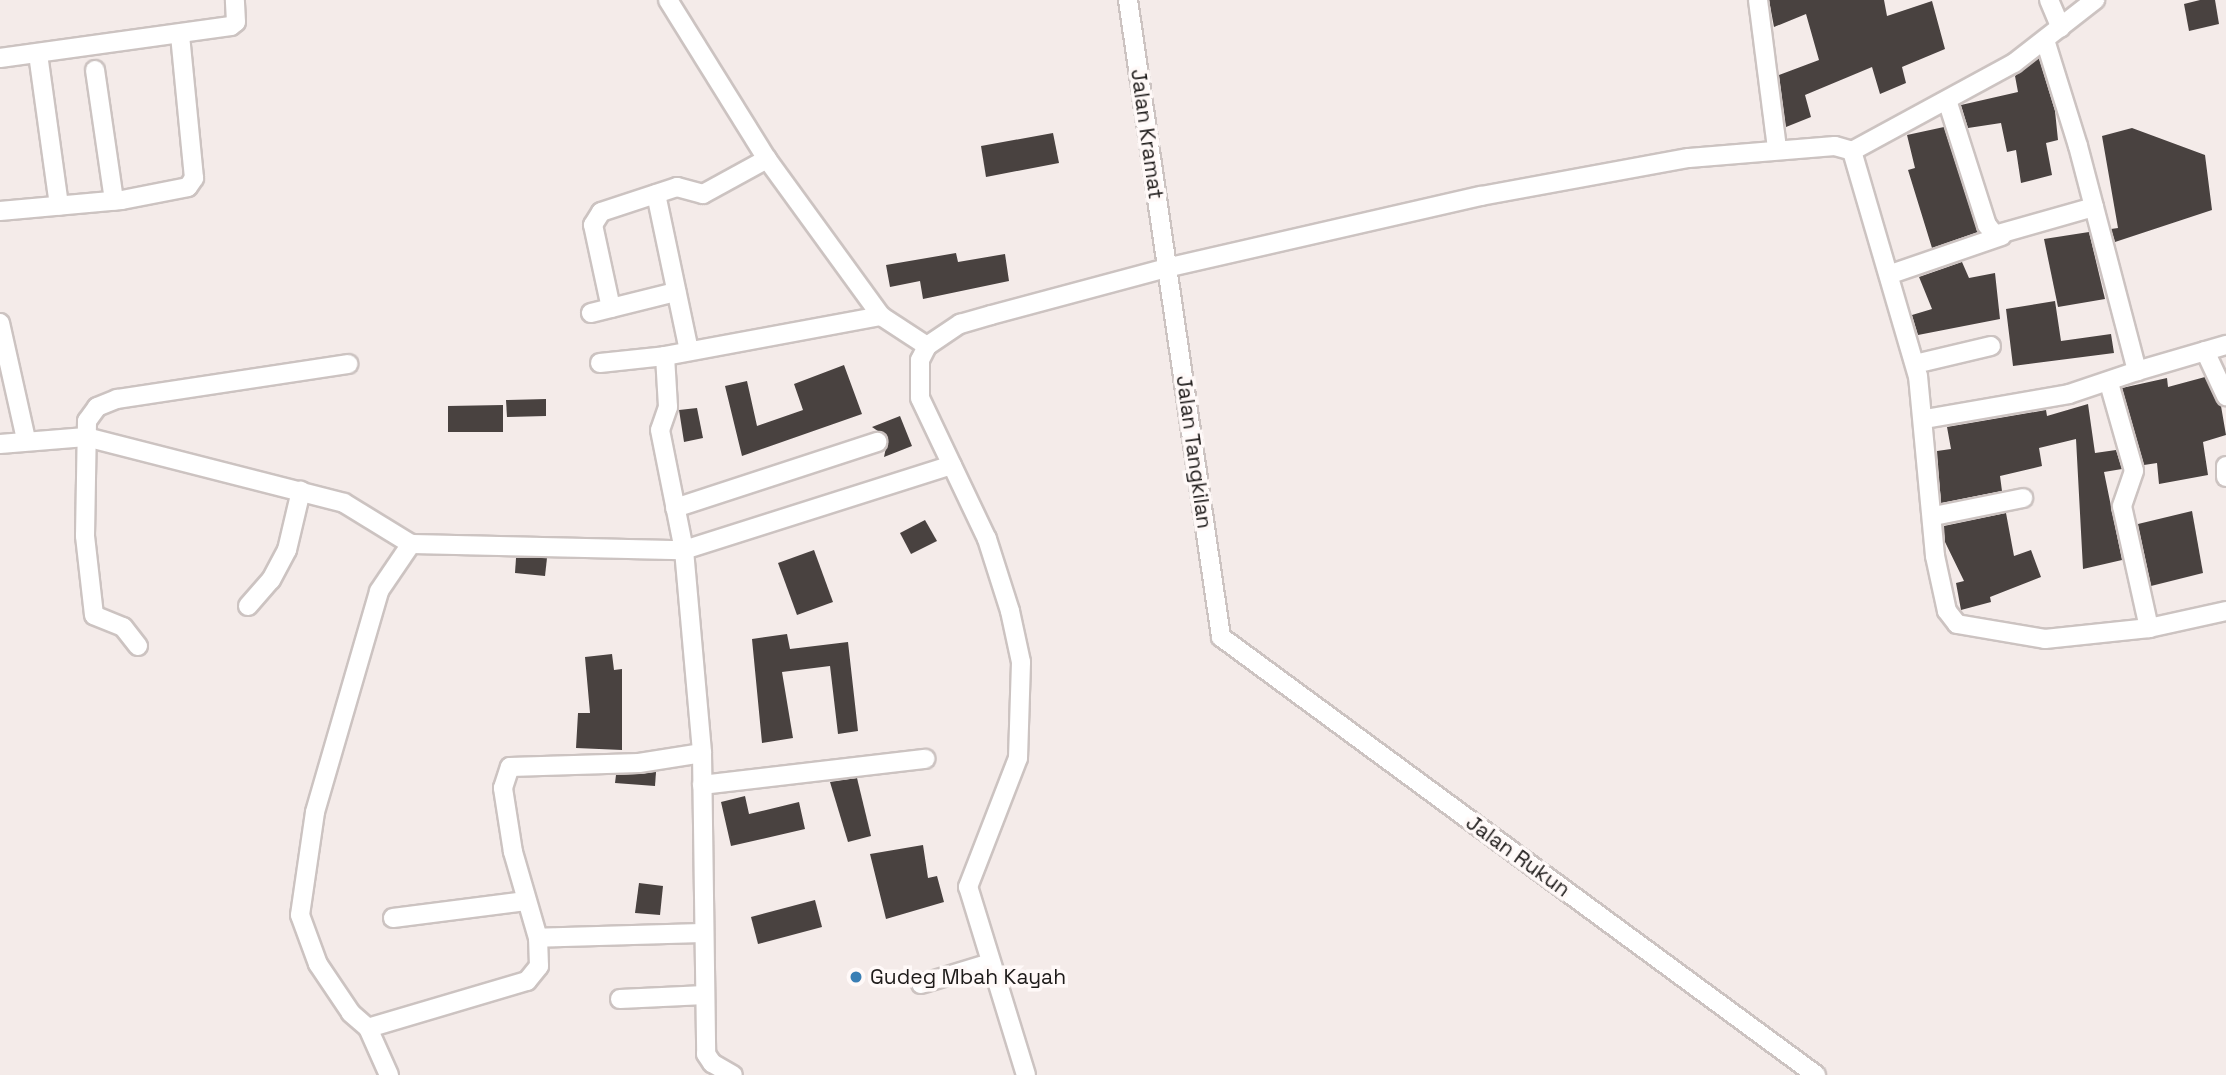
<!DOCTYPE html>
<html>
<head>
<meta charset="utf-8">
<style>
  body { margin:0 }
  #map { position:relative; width:2226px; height:1075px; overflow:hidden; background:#f4ebe9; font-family:"Space Grotesk",sans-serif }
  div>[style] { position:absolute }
  .building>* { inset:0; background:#494240 }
  .roads { filter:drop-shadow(2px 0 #ccc3c1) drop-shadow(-2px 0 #ccc3c1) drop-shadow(0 2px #ccc3c1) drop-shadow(0 -2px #ccc3c1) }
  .street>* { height:18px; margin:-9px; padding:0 9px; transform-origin:9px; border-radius:9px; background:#fff }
  .dots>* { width:19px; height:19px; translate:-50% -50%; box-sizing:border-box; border:4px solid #fff9f8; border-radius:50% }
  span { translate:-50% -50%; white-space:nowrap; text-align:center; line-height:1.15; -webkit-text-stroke:7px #fff9f8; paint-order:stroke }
  .street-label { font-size:21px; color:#1e1b1a }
  .poi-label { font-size:21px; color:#1e1b1a }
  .left { translate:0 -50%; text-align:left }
</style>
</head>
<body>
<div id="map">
  <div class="building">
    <div style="clip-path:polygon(1769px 0,1884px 0,1887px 16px,1932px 1px,1945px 49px,1902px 67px,1906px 83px,1880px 94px,1872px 67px,1805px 95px,1811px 117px,1786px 127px,1779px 75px,1819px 60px,1806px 14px,1774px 27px)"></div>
    <div style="clip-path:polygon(2200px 0,2215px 0,2219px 24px,2189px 31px,2184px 4px)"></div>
    <div style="clip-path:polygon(2039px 58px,2055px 111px,2058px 140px,2046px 143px,2052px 175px,2021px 183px,2016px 150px,2007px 152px,2001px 123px,1968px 128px,1961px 105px,2018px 92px,2015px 76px)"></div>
    <div style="clip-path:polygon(1944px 127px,1978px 232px,1932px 248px,1908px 170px,1915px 168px,1907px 135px)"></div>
    <div style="clip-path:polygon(2132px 128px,2205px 155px,2212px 210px,2115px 242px,2111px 229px,2118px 228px,2102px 136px)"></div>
    <div style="clip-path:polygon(1053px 133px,1059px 163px,986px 177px,981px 146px)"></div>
    <div style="clip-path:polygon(2089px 232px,2105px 299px,2058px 307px,2044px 239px)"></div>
    <div style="clip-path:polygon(956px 253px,958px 262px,1005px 254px,1009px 281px,923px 299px,920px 281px,890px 287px,886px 265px)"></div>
    <div style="clip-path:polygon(1962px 262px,1969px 278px,1995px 273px,2000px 319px,1918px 335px,1912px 315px,1932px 309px,1919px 277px)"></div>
    <div style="clip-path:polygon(2055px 301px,2061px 341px,2111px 334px,2114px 353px,2013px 366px,2006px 309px)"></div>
    <div style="clip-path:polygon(844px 365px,862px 414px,742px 456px,725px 386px,747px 381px,757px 426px,803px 410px,794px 384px)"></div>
    <div style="clip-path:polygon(2205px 377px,2221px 406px,2226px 435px,2203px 442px,2208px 475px,2159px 484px,2157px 463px,2144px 465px,2122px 388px,2167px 378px,2168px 387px)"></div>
    <div style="clip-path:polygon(546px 399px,546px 416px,507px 417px,506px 400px)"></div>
    <div style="clip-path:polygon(2088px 404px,2095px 453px,2116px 450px,2122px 469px,2104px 472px,2122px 560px,2083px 569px,2076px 439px,2039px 448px,2042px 466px,2000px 476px,2002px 491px,1941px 503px,1937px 451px,1951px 449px,1947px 427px,2046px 410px,2047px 416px)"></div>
    <div style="clip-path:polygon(503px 405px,503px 432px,448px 432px,448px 406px)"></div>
    <div style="clip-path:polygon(697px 408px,703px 438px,684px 442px,679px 410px)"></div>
    <div style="clip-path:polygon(900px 416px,912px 446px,884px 457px,888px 438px,872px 427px)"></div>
    <div style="clip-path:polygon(2192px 511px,2203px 573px,2151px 586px,2138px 524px)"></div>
    <div style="clip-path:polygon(2006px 513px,2014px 556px,2031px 550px,2041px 577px,1990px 597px,1991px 602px,1961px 610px,1956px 583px,1964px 581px,1945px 542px,1944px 526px)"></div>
    <div style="clip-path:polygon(925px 520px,937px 541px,911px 554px,900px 533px)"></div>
    <div style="clip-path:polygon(814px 550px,833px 602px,797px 615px,778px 563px)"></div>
    <div style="clip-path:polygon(516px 558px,547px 558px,545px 576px,515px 573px)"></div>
    <div style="clip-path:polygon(787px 634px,790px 649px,848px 642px,858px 731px,838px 734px,830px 666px,782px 672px,793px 738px,762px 743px,752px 639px)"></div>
    <div style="clip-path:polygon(612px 654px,614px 670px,622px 669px,622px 750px,576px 748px,578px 713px,590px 713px,585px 657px)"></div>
    <div style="clip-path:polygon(656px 772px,655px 786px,615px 783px,616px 775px)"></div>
    <div style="clip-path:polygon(857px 778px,871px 836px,848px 842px,830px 782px)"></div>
    <div style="clip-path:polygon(745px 796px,749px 814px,799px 802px,805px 829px,731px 846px,721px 802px)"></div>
    <div style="clip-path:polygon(923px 845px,928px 878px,937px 876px,944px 902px,886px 919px,870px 854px)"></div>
    <div style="clip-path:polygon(639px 883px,663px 886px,660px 915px,635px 913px)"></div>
    <div style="clip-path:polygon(815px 900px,822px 927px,758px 944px,751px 917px)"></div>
  </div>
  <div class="roads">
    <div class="street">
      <div style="left:668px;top:0;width:187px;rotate:58.1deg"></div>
      <div style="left:767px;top:159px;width:194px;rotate:54deg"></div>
      <div style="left:881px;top:316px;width:55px;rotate:33.1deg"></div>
      <div style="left:1128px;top:0;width:644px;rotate:81.69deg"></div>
      <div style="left:1221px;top:637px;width:739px;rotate:36.36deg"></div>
      <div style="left:1758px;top:0;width:149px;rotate:82.7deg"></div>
      <div style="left:2049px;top:0;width:30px;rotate:67deg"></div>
      <div style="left:2045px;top:40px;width:111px;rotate:72.7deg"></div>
      <div style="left:2078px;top:146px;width:233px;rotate:75.3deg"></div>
      <div style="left:2137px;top:371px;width:93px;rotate:-16.3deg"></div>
      <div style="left:38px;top:54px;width:153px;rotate:82.1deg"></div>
      <div style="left:0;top:58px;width:233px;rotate:-7.9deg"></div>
      <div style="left:231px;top:26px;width:6px;rotate:-39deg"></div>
      <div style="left:236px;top:22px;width:22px;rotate:-93deg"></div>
      <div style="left:95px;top:70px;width:132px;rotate:81.7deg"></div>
      <div style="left:1947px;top:100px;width:131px;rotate:72.3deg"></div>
      <div style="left:1987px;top:225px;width:13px;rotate:51deg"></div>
      <div style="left:1995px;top:235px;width:103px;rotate:-15.8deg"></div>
      <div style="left:1852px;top:151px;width:234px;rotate:73.7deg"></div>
      <div style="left:1918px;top:376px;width:181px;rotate:84.6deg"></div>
      <div style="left:1935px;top:556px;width:56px;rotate:77.7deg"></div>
      <div style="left:1947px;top:611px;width:16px;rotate:52deg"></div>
      <div style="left:1957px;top:624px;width:89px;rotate:9.7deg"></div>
      <div style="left:2045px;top:639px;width:105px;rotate:-6deg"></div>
      <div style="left:2149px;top:628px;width:79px;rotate:-12.4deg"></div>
      <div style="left:656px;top:194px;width:159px;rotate:78.1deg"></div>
      <div style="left:0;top:211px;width:122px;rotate:-5.2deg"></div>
      <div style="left:122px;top:200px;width:67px;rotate:-11.1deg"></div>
      <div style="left:188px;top:187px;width:11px;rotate:-56deg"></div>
      <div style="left:194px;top:178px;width:144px;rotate:-95.6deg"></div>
      <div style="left:1891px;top:274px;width:117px;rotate:-18.9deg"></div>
      <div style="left:611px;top:308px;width:85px;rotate:-102.2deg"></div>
      <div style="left:593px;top:225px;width:15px;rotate:-58deg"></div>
      <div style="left:601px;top:212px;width:80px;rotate:-18.2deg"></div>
      <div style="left:677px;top:187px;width:27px;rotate:15deg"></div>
      <div style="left:703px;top:194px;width:73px;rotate:-28.7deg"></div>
      <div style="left:591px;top:313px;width:88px;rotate:-13.9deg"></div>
      <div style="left:0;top:323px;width:119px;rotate:77.4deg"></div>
      <div style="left:2205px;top:351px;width:50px;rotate:65deg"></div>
      <div style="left:665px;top:356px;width:51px;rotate:86.6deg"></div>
      <div style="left:668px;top:407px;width:24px;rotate:109deg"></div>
      <div style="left:660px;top:430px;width:122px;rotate:78.7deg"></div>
      <div style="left:684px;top:550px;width:204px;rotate:84.9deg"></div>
      <div style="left:702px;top:753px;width:301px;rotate:89.2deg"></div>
      <div style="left:706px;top:1054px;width:11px;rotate:56deg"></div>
      <div style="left:712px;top:1063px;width:24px;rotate:30deg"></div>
      <div style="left:600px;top:363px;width:65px;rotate:-6.1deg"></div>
      <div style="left:665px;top:356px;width:220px;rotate:-10.5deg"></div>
      <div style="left:1915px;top:364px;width:78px;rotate:-13.3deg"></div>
      <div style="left:2109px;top:383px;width:91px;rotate:74.1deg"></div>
      <div style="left:2134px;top:471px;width:37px;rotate:109deg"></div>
      <div style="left:2122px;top:506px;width:125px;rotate:77.5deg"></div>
      <div style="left:1925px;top:419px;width:146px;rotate:-9.8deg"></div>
      <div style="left:2069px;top:394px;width:72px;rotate:-18.7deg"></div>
      <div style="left:0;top:444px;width:86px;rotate:-4.7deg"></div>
      <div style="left:86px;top:437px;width:266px;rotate:14.3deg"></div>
      <div style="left:344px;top:503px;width:79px;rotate:31.5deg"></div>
      <div style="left:411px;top:544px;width:273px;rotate:1.3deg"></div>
      <div style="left:684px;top:550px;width:281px;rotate:-17.6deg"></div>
      <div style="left:2226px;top:466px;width:11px;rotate:90deg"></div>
      <div style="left:675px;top:508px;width:213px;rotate:-18.1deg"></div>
      <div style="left:1934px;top:516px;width:91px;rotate:-11.4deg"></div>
      <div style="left:248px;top:606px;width:35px;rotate:-49deg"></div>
      <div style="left:271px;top:580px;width:34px;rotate:-62deg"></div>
      <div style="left:287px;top:550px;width:61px;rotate:-76.7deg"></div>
      <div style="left:138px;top:646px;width:24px;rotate:-128deg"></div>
      <div style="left:123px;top:627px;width:31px;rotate:-158deg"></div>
      <div style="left:94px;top:615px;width:80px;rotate:-96.5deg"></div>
      <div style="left:85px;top:536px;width:115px;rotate:-89deg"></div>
      <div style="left:87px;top:421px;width:17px;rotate:-54deg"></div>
      <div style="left:97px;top:407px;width:22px;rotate:-22deg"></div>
      <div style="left:117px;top:399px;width:234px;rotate:-8.6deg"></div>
      <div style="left:702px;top:785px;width:225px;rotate:-6.7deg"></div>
      <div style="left:393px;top:918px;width:134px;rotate:-7.3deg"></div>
      <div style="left:702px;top:933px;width:164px;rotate:178.3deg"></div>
      <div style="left:538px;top:938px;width:90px;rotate:-106.2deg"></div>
      <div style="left:513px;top:852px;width:65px;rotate:-98.9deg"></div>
      <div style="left:503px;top:788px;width:22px;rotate:-72deg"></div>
      <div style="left:510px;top:767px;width:129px;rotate:-1.8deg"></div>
      <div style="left:639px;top:763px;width:64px;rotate:-9deg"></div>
      <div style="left:921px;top:984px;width:72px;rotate:-16.9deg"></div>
      <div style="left:620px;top:999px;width:85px;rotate:-2.7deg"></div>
      <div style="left:368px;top:1028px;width:166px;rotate:-16.5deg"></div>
      <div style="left:527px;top:981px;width:19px;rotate:-51deg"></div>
      <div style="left:539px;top:966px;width:28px;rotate:-92deg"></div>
      <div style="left:389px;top:1075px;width:51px;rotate:-114.1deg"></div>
      <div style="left:368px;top:1028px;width:23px;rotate:-139deg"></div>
      <div style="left:351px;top:1013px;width:59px;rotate:-124deg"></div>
      <div style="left:318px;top:964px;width:52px;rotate:-110.2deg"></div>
      <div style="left:300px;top:915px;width:104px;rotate:-81.7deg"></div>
      <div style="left:315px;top:812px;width:230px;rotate:-73.8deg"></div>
      <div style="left:379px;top:591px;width:57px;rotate:-55.8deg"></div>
      <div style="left:1026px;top:1075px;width:197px;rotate:-107.1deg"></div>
      <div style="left:968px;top:887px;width:138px;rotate:-68.8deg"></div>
      <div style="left:1018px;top:758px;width:96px;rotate:-88.2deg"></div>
      <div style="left:1021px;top:662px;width:52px;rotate:-102.2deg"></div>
      <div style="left:1010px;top:611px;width:76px;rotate:-107.7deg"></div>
      <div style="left:987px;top:539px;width:156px;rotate:-115.4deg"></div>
      <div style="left:920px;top:398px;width:38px;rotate:-90deg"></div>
      <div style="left:920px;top:360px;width:16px;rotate:-63deg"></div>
      <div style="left:927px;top:346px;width:40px;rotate:-34deg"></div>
      <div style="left:960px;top:324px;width:32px;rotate:-16deg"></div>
      <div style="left:991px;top:315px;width:181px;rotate:-15deg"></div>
      <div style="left:1166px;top:268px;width:323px;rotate:-12.9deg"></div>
      <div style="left:1481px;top:196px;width:211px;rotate:-10.4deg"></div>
      <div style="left:1689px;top:158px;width:146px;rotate:-4.7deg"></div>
      <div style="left:1835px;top:146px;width:18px;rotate:16deg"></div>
      <div style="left:1852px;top:151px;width:184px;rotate:-28.5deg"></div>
      <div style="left:2014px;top:63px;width:103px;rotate:-37.9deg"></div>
    </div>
  </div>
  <div class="dots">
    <div style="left:856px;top:977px;background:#397eb4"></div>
  </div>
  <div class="street-label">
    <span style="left:1147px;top:134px;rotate:82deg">Jalan Kramat</span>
    <span style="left:1194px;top:452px;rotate:82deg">Jalan Tangkilan</span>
    <span style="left:1518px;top:856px;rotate:36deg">Jalan Rukun</span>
  </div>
  <div class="poi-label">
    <span class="left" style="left:870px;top:977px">Gudeg Mbah Kayah</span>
  </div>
</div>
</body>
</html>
